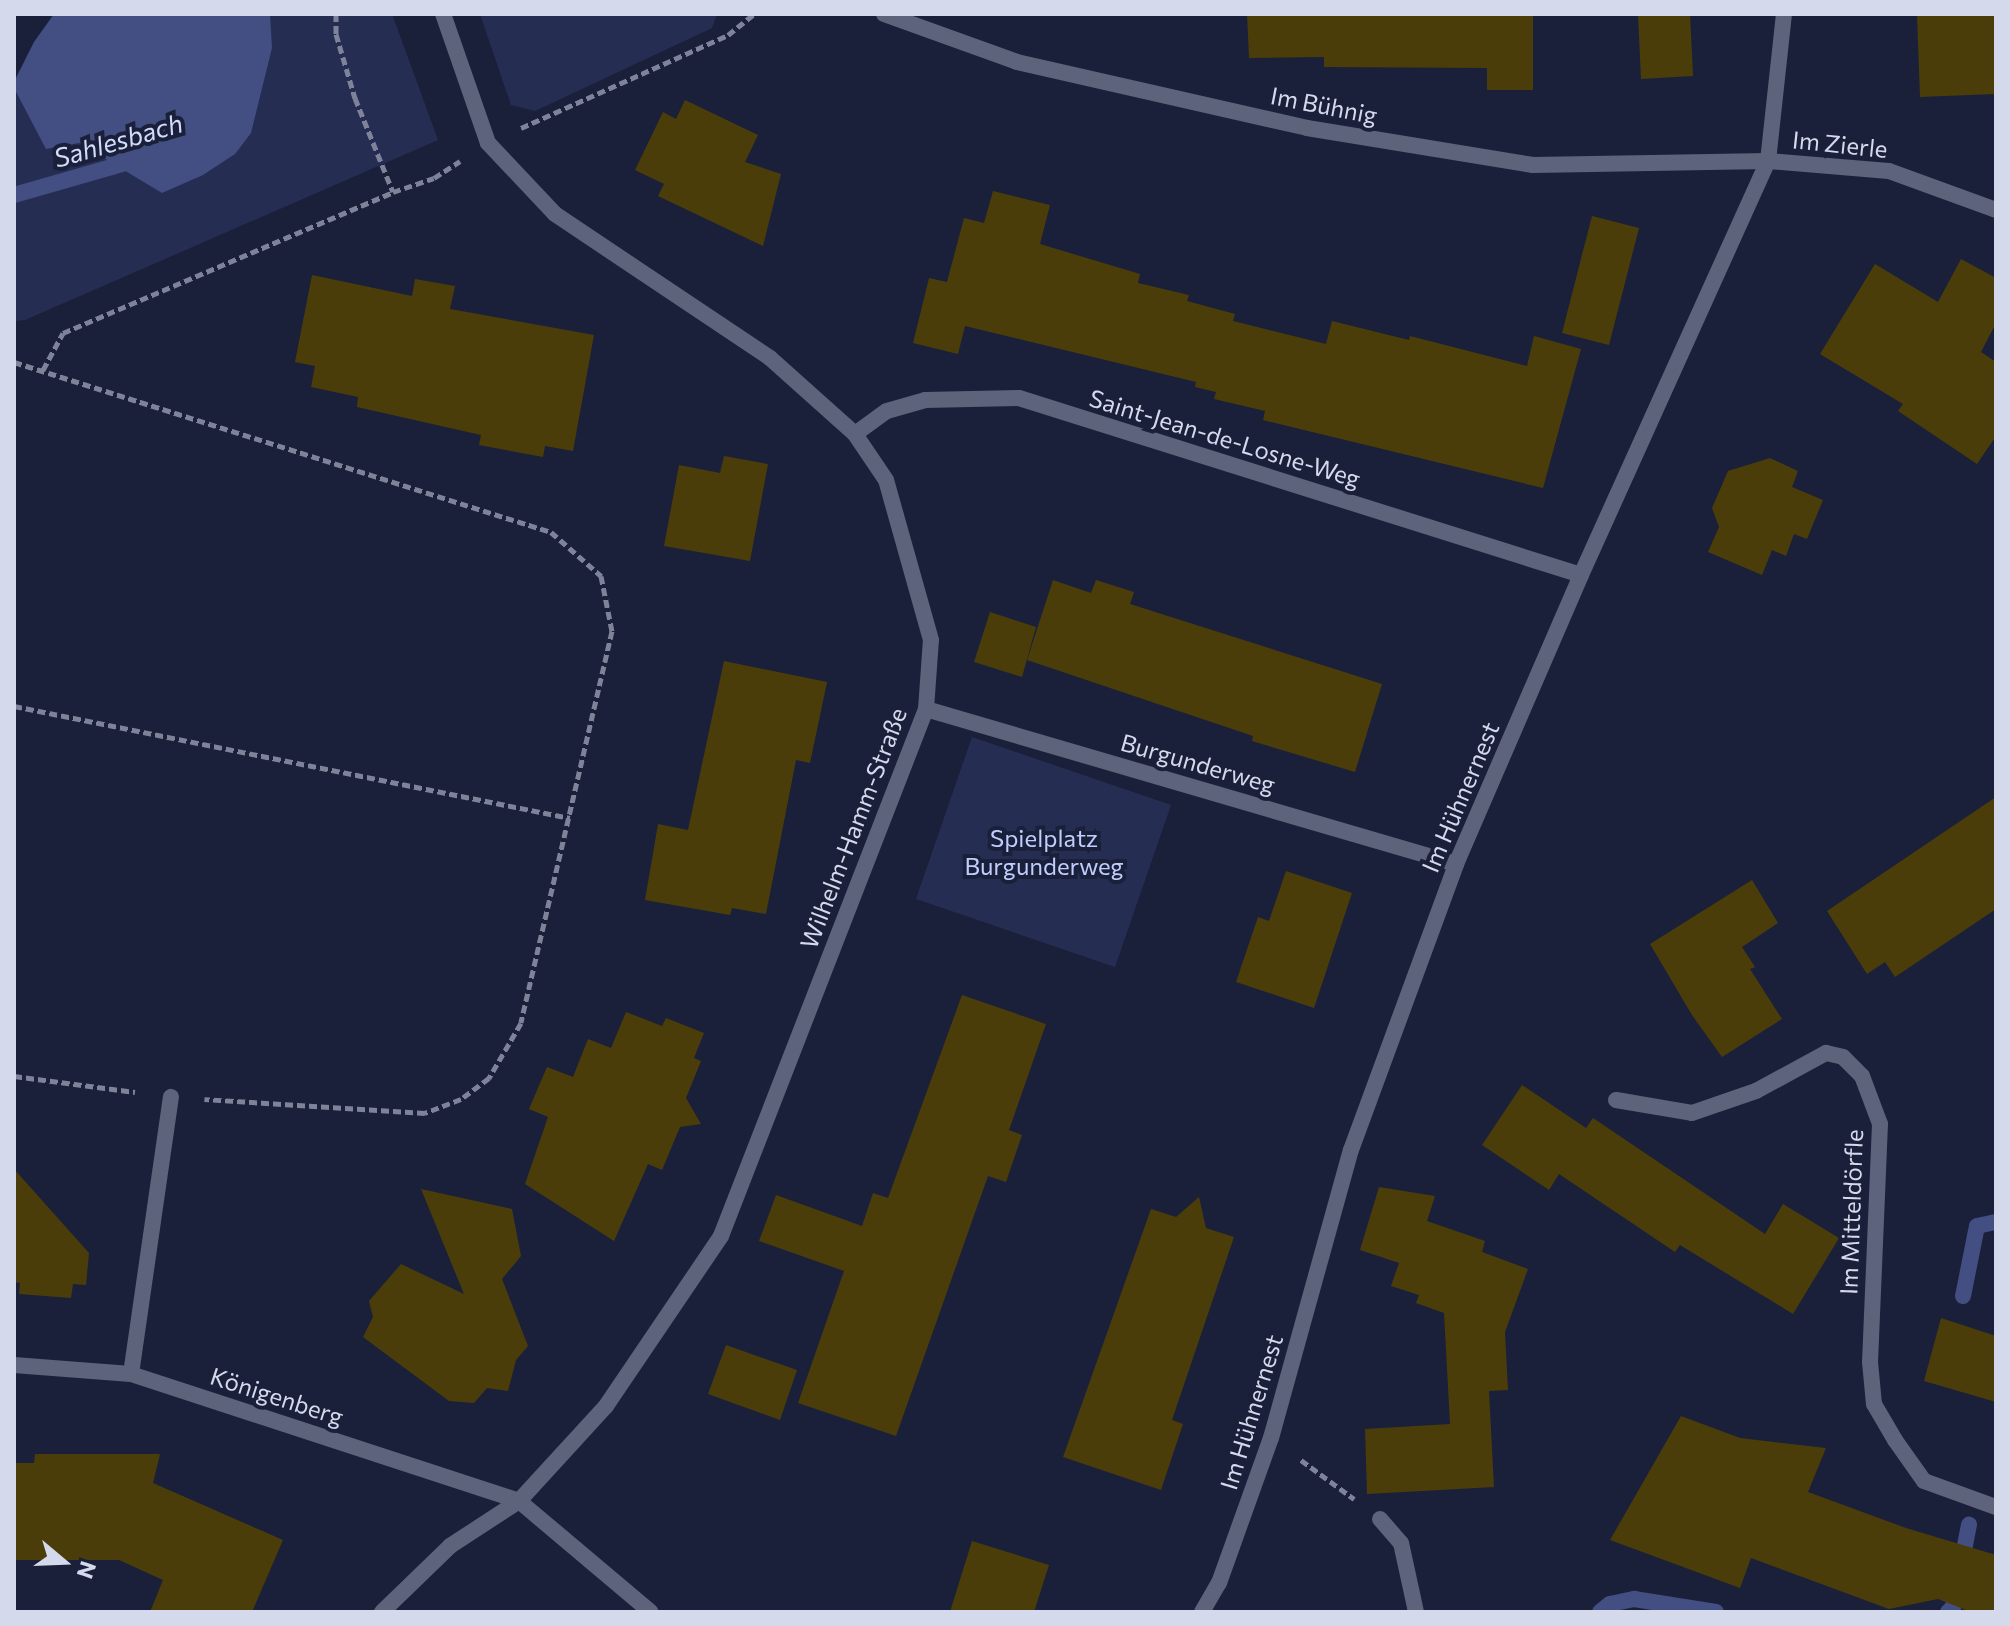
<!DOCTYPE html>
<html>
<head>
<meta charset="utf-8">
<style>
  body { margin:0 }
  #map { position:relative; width:2010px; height:1626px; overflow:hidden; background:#1a2039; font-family:Commissioner,sans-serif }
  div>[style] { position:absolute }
  .green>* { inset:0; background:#262d53 }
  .water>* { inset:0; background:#434e82 }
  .stream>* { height:16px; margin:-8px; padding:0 8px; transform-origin:8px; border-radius:8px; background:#434e82 }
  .building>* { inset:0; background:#4b3d09 }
  .path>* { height:5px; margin-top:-2.5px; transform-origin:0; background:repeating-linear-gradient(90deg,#7e8399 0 8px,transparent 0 12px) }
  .service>* { height:16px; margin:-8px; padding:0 8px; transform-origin:8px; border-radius:8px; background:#5c637b }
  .minor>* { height:16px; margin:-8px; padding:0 8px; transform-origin:8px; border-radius:8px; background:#5c637b }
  span { translate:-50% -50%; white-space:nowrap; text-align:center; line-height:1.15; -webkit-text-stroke:8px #1a2039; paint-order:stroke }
  .street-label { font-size:24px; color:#d4d9eb }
  .park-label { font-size:24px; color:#c0cdfe }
  .water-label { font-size:26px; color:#d2dbfc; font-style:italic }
  .frame { position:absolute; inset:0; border:16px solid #d4d9eb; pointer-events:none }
  .north { position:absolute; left:24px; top:1522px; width:80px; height:80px; -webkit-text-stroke:6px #1a2039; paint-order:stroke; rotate:109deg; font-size:22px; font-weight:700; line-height:32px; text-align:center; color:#d4d9eb }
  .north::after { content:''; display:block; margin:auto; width:28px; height:36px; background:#d4d9eb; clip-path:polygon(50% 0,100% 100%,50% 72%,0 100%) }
</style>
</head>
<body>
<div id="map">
  <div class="green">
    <div style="clip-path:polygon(54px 14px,392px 14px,438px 140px,25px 320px,14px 321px,14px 82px,34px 42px)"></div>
    <div style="clip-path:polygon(480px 14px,717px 14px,712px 28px,535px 111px,511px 105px)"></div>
    <div style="clip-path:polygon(972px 737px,1171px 805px,1115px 967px,916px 899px)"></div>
  </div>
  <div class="water">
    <div style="clip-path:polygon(54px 14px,270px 14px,272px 48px,251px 133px,235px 154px,203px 175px,162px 193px,79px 143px,46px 149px,14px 88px,14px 82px,34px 42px)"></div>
  </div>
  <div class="stream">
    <div style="left:14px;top:195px;width:127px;rotate:-16deg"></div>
    <div style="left:1963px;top:1296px;width:71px;rotate:-78.7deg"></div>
    <div style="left:1977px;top:1226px;width:19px;rotate:-12deg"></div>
    <div style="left:1600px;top:1612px;width:13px;rotate:-39deg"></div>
    <div style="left:1610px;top:1604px;width:25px;rotate:-12deg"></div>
    <div style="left:1634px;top:1599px;width:83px;rotate:9deg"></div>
    <div style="left:1948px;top:1612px;width:7px;rotate:-45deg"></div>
    <div style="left:1953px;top:1607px;width:84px;rotate:-79deg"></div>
  </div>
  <div class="building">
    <div style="clip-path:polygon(1247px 14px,1533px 14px,1533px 90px,1487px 90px,1487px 68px,1324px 67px,1324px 57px,1249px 58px)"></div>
    <div style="clip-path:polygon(1638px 14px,1690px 14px,1693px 76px,1641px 79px)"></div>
    <div style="clip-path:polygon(1917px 14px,1996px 14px,1996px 94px,1920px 97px)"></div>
    <div style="clip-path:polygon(685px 100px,758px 135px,745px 162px,781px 174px,763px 246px,658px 196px,664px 184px,635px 170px,663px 112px,676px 119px)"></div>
    <div style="clip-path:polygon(993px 191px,1050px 205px,1040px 244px,1140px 274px,1138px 283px,1189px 295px,1187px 301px,1235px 314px,1233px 321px,1326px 344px,1332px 321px,1409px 340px,1410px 336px,1527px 366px,1534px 336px,1581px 349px,1543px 488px,1263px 420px,1265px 411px,1214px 399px,1216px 392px,1195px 387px,1196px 382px,965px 326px,958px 354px,913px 343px,929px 278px,947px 282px,964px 218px,984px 223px)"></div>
    <div style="clip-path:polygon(1592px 216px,1639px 228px,1609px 345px,1562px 333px)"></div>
    <div style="clip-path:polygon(1961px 259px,1996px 278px,1996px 323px,1981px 352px,1996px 362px,1996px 436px,1977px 464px,1898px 411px,1903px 404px,1820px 354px,1875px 264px,1938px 302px)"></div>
    <div style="clip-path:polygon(312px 275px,412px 296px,415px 279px,455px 286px,450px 309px,594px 335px,573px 451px,545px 446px,543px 457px,479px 445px,481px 435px,357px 407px,358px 397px,311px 387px,315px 366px,295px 362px)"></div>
    <div style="clip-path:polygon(724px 456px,768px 464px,750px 561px,664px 546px,679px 465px,720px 473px)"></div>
    <div style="clip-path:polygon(1770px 458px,1798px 471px,1792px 487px,1823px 500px,1807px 539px,1794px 534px,1786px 556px,1772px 550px,1762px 575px,1708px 552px,1719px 527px,1712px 508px,1728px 471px)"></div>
    <div style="clip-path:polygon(1053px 580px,1091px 593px,1096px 580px,1134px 592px,1130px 604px,1382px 684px,1355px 772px,1252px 741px,1253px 736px,1027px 660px)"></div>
    <div style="clip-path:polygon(990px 612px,1036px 627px,1022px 677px,974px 662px)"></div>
    <div style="clip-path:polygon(724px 661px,827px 682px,810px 763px,796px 760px,766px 914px,732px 908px,730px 915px,645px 900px,658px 824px,688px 830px)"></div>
    <div style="clip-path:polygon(1996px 797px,1996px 909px,1895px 977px,1885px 962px,1867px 974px,1827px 911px)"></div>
    <div style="clip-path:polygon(1286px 871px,1352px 893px,1314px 1008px,1236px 982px,1258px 917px,1269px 921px)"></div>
    <div style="clip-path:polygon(1752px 880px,1778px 923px,1742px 947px,1755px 967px,1750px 969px,1782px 1019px,1722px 1057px,1692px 1015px,1650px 944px)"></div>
    <div style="clip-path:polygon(962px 995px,1046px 1024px,1009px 1130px,1022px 1135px,1006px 1182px,988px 1176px,896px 1436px,798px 1403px,844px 1271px,759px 1241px,776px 1195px,862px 1226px,873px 1193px,888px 1198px)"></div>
    <div style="clip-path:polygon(626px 1012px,662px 1026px,666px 1018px,704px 1033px,694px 1058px,701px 1061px,686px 1098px,701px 1124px,680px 1127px,662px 1170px,648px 1164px,614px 1241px,525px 1184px,548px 1117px,529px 1109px,547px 1067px,573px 1077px,588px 1039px,611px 1048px)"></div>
    <div style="clip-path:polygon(1522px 1085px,1586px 1128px,1593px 1118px,1765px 1234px,1783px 1204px,1839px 1238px,1793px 1314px,1680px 1245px,1675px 1252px,1559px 1174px,1549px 1190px,1482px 1145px)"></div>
    <div style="clip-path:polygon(14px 1169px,89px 1253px,86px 1285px,73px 1284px,71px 1298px,19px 1294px,20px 1283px,14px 1282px)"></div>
    <div style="clip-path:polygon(1379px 1187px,1435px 1196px,1427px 1221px,1485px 1241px,1482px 1252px,1528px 1269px,1505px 1332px,1508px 1390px,1489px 1391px,1494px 1487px,1367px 1494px,1365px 1429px,1450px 1424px,1444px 1313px,1416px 1303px,1419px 1295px,1391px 1286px,1399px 1263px,1360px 1250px)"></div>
    <div style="clip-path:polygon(421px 1189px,512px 1209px,521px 1256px,502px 1279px,528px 1346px,516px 1360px,508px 1391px,487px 1388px,474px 1403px,449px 1401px,363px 1337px,373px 1317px,369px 1301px,401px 1264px,464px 1294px)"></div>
    <div style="clip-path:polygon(1199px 1197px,1206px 1228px,1234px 1237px,1172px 1420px,1183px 1424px,1161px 1490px,1063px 1457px,1151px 1209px,1176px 1217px)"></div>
    <div style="clip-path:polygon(1941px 1318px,1996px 1336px,1996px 1402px,1924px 1381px)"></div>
    <div style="clip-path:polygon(726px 1345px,797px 1370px,780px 1420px,708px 1394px)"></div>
    <div style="clip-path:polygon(1681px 1416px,1740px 1438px,1826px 1448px,1808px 1492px,1906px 1528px,1996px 1555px,1996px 1612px,1971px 1612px,1938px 1599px,1889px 1609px,1751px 1558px,1740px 1588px,1610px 1540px)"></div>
    <div style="clip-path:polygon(35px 1454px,160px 1454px,153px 1483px,283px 1540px,252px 1612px,150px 1612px,163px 1580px,119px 1560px,14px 1560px,14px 1463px,34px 1463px)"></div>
    <div style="clip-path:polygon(972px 1541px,1049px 1565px,1034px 1612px,950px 1612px)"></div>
  </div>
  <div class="path">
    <div style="left:336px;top:14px;width:20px;rotate:90deg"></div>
    <div style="left:336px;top:34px;width:67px;rotate:73.5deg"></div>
    <div style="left:355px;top:98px;width:101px;rotate:68deg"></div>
    <div style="left:521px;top:128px;width:227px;rotate:-24.2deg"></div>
    <div style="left:728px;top:35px;width:33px;rotate:-39deg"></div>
    <div style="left:14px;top:362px;width:563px;rotate:17.57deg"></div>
    <div style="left:551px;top:532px;width:67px;rotate:41.3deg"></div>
    <div style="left:601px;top:576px;width:56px;rotate:78.7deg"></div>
    <div style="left:612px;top:631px;width:402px;rotate:103.1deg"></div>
    <div style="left:521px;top:1023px;width:64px;rotate:120.2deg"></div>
    <div style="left:489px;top:1078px;width:35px;rotate:143deg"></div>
    <div style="left:461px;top:1099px;width:39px;rotate:159deg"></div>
    <div style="left:425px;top:1113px;width:221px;rotate:-176.4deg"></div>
    <div style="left:43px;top:370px;width:42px;rotate:-61.6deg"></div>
    <div style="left:63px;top:333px;width:359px;rotate:-23.1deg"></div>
    <div style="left:393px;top:192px;width:43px;rotate:-18.9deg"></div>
    <div style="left:434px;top:178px;width:31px;rotate:-33deg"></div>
    <div style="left:14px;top:706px;width:567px;rotate:11.39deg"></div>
    <div style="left:14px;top:1076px;width:122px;rotate:7.5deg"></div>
    <div style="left:1301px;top:1460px;width:66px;rotate:36.3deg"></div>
  </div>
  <div class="service">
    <div style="left:1616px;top:1100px;width:77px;rotate:9.7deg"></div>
    <div style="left:1692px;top:1113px;width:68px;rotate:-19deg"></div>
    <div style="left:1756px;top:1091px;width:80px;rotate:-28.5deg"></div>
    <div style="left:1826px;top:1053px;width:17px;rotate:13deg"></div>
    <div style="left:1843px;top:1057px;width:27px;rotate:45deg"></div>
    <div style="left:1862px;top:1076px;width:51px;rotate:69.4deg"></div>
    <div style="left:1880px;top:1124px;width:238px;rotate:92.4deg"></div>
    <div style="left:1870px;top:1362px;width:42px;rotate:84.6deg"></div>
    <div style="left:1874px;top:1404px;width:42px;rotate:59.7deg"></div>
    <div style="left:131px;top:1374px;width:280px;rotate:-81.8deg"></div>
  </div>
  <div class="minor">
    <div style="left:884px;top:14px;width:141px;rotate:19.8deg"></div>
    <div style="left:1017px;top:62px;width:297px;rotate:12.8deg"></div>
    <div style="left:1307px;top:128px;width:229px;rotate:9.3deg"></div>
    <div style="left:1533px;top:165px;width:235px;rotate:-1deg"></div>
    <div style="left:1768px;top:161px;width:121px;rotate:4.7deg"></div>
    <div style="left:1889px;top:171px;width:114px;rotate:20deg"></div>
    <div style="left:855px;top:434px;width:39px;rotate:-36deg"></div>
    <div style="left:887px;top:411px;width:40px;rotate:-16deg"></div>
    <div style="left:925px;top:400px;width:94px;rotate:-1.2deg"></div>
    <div style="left:1019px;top:398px;width:589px;rotate:17.48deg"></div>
    <div style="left:926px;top:709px;width:552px;rotate:16.3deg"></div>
    <div style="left:14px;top:1365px;width:117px;rotate:4.4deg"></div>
    <div style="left:131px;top:1374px;width:408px;rotate:18.1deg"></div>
    <div style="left:519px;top:1501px;width:172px;rotate:40.1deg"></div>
    <div style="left:1895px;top:1440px;width:50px;rotate:54.7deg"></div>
    <div style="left:1924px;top:1481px;width:77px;rotate:19.9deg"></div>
    <div style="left:1380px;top:1519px;width:32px;rotate:49deg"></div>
    <div style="left:1401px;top:1543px;width:71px;rotate:77.7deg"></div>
    <div style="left:382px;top:1612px;width:95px;rotate:-44.1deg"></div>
    <div style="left:450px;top:1546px;width:82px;rotate:-33.1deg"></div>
    <div style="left:519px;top:1501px;width:129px;rotate:-47.5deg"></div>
    <div style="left:606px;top:1406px;width:205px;rotate:-55.9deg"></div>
    <div style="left:721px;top:1236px;width:565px;rotate:-68.74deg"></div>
    <div style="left:926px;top:709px;width:69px;rotate:-85.9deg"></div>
    <div style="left:931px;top:640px;width:166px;rotate:-105.7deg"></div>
    <div style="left:886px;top:480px;width:55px;rotate:-124deg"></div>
    <div style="left:855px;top:434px;width:114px;rotate:-138.2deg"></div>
    <div style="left:770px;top:358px;width:259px;rotate:-146.2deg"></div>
    <div style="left:555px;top:214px;width:98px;rotate:-133.3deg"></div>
    <div style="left:488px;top:143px;width:137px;rotate:-109.2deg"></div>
    <div style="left:1202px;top:1612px;width:34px;rotate:-60deg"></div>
    <div style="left:1219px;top:1583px;width:154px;rotate:-70.3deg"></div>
    <div style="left:1271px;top:1438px;width:299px;rotate:-74.5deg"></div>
    <div style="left:1351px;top:1150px;width:305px;rotate:-69.8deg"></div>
    <div style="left:1456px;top:864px;width:315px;rotate:-66.6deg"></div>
    <div style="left:1581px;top:575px;width:454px;rotate:-65.7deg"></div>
    <div style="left:1768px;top:161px;width:148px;rotate:-83.8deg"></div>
  </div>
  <div class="street-label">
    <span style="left:1324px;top:105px;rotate:11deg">Im Bühnig</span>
    <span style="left:1840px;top:144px;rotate:6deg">Im Zierle</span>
    <span style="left:1225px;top:438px;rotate:17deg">Saint-Jean-de-Losne-Weg</span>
    <span style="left:1198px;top:763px;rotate:16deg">Burgunderweg</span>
    <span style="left:1460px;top:797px;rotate:-67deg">Im Hühnernest</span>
    <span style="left:853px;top:828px;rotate:-69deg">Wilhelm-Hamm-Straße</span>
    <span style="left:1851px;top:1212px;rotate:-88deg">Im Mitteldörfle</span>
    <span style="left:277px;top:1396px;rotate:18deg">Königenberg</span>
    <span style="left:1251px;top:1412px;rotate:-73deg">Im Hühnernest</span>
  </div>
  <div class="park-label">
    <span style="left:1044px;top:852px">Spielplatz<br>Burgunderweg</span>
  </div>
  <div class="water-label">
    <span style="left:118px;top:140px;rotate:-16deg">Sahlesbach</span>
  </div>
  <div class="frame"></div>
  <div class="north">N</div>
</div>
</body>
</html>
